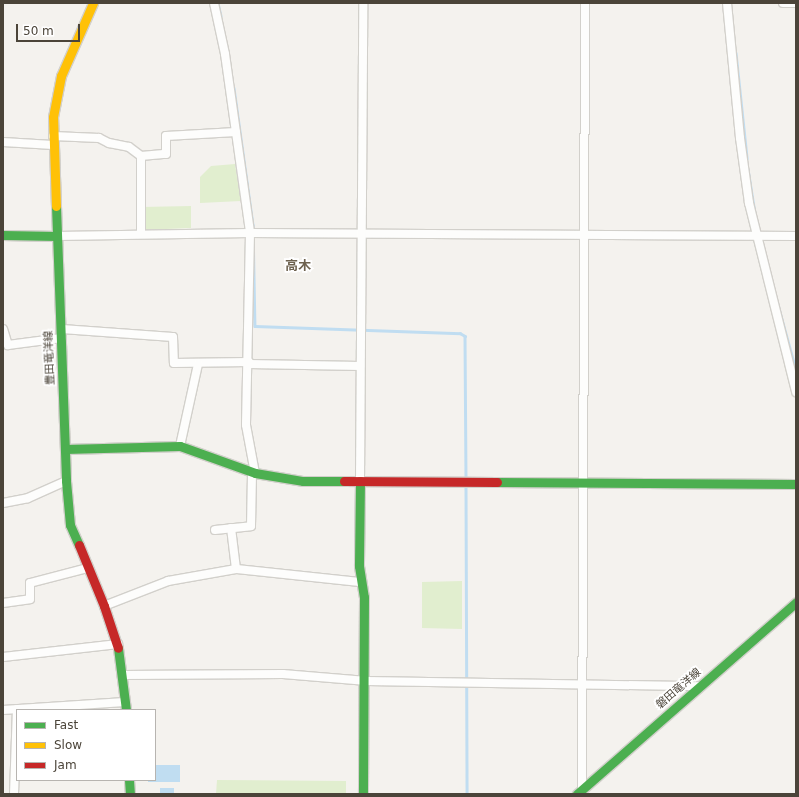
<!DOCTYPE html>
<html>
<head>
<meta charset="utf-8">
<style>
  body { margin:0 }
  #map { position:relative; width:799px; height:797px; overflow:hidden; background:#f4f2ee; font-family:"DejaVu Sans","Noto Sans JP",sans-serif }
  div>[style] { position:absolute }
  .green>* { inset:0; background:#e1eecf }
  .water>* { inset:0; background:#c0ddf1 }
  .stream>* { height:2.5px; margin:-1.25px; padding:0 1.25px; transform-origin:1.25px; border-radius:1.25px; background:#c0ddf1 }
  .roads { filter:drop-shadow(1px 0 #d2d0cb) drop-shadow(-1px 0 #d2d0cb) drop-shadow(0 1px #d2d0cb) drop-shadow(0 -1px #d2d0cb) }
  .street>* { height:8px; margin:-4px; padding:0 4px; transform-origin:4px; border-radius:4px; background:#fdfdfc }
  .fast>* { height:9px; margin:-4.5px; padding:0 4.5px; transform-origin:4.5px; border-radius:4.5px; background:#4caf50 }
  .slow>* { height:9px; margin:-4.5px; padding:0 4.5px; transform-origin:4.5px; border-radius:4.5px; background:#ffc107 }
  .jam>* { height:9px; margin:-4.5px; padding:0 4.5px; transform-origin:4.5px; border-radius:4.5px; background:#c62828 }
  span { translate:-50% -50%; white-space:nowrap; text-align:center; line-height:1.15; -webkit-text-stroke:3.5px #fff; paint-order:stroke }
  .street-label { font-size:11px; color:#4b4439 }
  .quarter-label { font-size:13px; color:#6e6250; font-weight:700 }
  .frame { position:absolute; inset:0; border:4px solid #4b4439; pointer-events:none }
  .legend { position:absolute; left:16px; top:709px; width:140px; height:72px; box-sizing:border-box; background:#fff; border:1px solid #b7b4b0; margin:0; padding:5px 7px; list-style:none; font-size:12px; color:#4b4439 }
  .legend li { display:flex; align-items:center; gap:8px; height:20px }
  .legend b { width:20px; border:1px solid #b7b4b0 }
  .scale { position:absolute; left:16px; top:24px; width:64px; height:18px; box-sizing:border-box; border:2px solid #4b4439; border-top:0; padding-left:5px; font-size:12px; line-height:14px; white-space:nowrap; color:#4b4439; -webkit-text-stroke:3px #fff; paint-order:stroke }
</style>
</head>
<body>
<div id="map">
  <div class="green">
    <div style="clip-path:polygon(235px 164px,241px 201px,200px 203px,200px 177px,211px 166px)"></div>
    <div style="clip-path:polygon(191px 206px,191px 228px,141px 230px,141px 207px)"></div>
    <div style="clip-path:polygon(462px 581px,462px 629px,422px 628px,422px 582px)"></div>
    <div style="clip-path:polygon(217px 780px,346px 781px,346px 794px,216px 794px)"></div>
  </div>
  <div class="water">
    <div style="clip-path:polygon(155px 765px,180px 765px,180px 782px,148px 782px,148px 780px,155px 780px)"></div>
    <div style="clip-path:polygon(160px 788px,174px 788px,174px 794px,160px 794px)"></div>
  </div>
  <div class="stream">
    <div style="left:218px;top:3px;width:13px;rotate:77deg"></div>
    <div style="left:736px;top:53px;width:106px;rotate:84deg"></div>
    <div style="left:234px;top:88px;width:138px;rotate:82.1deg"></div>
    <div style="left:253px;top:225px;width:101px;rotate:88.9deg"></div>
    <div style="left:255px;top:326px;width:205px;rotate:2deg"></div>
    <div style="left:460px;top:333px;width:6px;rotate:31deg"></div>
    <div style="left:465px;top:336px;width:143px;rotate:89.6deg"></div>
    <div style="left:748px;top:169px;width:45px;rotate:81deg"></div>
    <div style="left:777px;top:301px;width:72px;rotate:74.6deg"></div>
    <div style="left:466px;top:486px;width:308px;rotate:89.8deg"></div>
  </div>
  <div class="roads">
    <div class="street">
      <div style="left:214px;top:3px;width:52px;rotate:77.8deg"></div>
      <div style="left:225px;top:54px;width:181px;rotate:82deg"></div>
      <div style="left:250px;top:233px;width:192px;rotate:91.2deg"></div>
      <div style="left:246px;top:425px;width:49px;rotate:79.4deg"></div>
      <div style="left:727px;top:3px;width:136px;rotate:84.5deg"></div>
      <div style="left:740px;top:138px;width:66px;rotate:82.1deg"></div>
      <div style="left:749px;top:203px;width:195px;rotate:76deg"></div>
      <div style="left:783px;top:3px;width:13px"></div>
      <div style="left:53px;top:136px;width:46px;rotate:2.5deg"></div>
      <div style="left:99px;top:138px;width:11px;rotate:27deg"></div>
      <div style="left:109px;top:143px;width:20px;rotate:11deg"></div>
      <div style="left:129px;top:147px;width:15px;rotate:37deg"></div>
      <div style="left:141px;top:156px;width:25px;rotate:-5deg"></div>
      <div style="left:166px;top:154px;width:18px;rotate:-90deg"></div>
      <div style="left:166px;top:136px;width:70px;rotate:-3.3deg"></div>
      <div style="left:3px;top:142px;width:50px;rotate:3.4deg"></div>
      <div style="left:141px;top:156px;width:78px;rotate:90deg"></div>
      <div style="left:57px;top:236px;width:193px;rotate:-0.9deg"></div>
      <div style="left:250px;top:233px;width:546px;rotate:0.31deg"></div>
      <div style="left:3px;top:329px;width:17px;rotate:73deg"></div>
      <div style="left:8px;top:345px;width:54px;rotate:-7.4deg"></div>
      <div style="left:62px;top:329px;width:111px;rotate:4.1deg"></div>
      <div style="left:173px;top:337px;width:26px;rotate:88deg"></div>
      <div style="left:174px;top:363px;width:75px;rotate:-0.8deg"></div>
      <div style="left:249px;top:364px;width:111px;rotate:1deg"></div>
      <div style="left:180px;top:446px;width:84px;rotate:-77.6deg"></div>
      <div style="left:360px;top:481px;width:478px;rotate:-89.6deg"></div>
      <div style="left:3px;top:503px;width:25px;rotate:-11deg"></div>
      <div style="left:28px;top:498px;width:42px;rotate:-24.1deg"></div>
      <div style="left:231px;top:528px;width:41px;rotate:83deg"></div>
      <div style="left:215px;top:530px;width:36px;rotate:-6deg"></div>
      <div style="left:251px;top:526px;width:54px;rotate:-88.9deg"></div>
      <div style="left:3px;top:603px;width:27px;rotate:-8deg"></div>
      <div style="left:30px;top:599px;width:16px;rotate:-90deg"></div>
      <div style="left:30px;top:583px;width:60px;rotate:-14.5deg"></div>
      <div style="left:104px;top:606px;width:69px;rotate:-21.3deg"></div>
      <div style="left:168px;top:581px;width:69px;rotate:-10deg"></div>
      <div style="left:236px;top:569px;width:125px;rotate:6deg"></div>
      <div style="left:3px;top:657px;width:116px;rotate:-6.4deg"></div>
      <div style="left:123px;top:675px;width:160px;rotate:-0.4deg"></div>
      <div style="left:283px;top:674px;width:84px;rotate:4.8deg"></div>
      <div style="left:367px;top:681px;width:333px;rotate:0.9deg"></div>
      <div style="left:3px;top:710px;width:122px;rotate:-3.8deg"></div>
      <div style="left:582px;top:791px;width:788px;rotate:-89.78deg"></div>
      <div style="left:14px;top:794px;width:85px;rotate:-88deg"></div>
    </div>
    <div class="fast">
      <div style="left:56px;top:206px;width:275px;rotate:87.9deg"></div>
      <div style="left:66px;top:481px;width:44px;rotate:84.8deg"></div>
      <div style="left:70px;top:525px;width:22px;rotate:66deg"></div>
      <div style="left:3px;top:235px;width:54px;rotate:1.1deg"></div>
      <div style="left:65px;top:449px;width:115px;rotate:-1.5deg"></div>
      <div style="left:180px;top:446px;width:80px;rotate:19.8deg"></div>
      <div style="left:255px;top:473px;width:49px;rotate:9.5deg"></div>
      <div style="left:303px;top:481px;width:41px"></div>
      <div style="left:360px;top:481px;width:85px;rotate:90.7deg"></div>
      <div style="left:359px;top:566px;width:31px;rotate:81deg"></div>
      <div style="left:364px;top:597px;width:197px;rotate:90.3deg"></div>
      <div style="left:497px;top:482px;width:299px;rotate:0.4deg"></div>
      <div style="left:118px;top:648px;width:63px;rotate:82.6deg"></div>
      <div style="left:129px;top:780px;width:14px;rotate:86deg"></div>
      <div style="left:577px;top:794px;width:291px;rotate:-41.2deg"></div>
    </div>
    <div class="slow">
      <div style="left:56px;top:206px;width:89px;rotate:-91.9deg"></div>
      <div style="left:53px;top:117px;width:42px;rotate:-79deg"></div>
      <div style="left:61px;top:76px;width:80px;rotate:-66.3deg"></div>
    </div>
    <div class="jam">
      <div style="left:344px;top:481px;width:153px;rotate:0.4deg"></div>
      <div style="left:79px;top:545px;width:66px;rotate:67.7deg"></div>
      <div style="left:104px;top:606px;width:44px;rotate:71.6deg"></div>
    </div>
  </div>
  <div class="street-label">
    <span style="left:50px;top:358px;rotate:-92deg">豊田竜洋線</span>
    <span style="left:679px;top:689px;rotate:-41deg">磐田竜洋線</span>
  </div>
  <div class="quarter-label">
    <span style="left:298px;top:266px">高木</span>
  </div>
  <div class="frame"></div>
  <ul class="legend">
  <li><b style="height:5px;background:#4caf50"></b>Fast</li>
  <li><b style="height:5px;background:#ffc107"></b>Slow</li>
  <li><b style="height:5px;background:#c62828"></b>Jam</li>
  </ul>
  <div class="scale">50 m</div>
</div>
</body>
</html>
